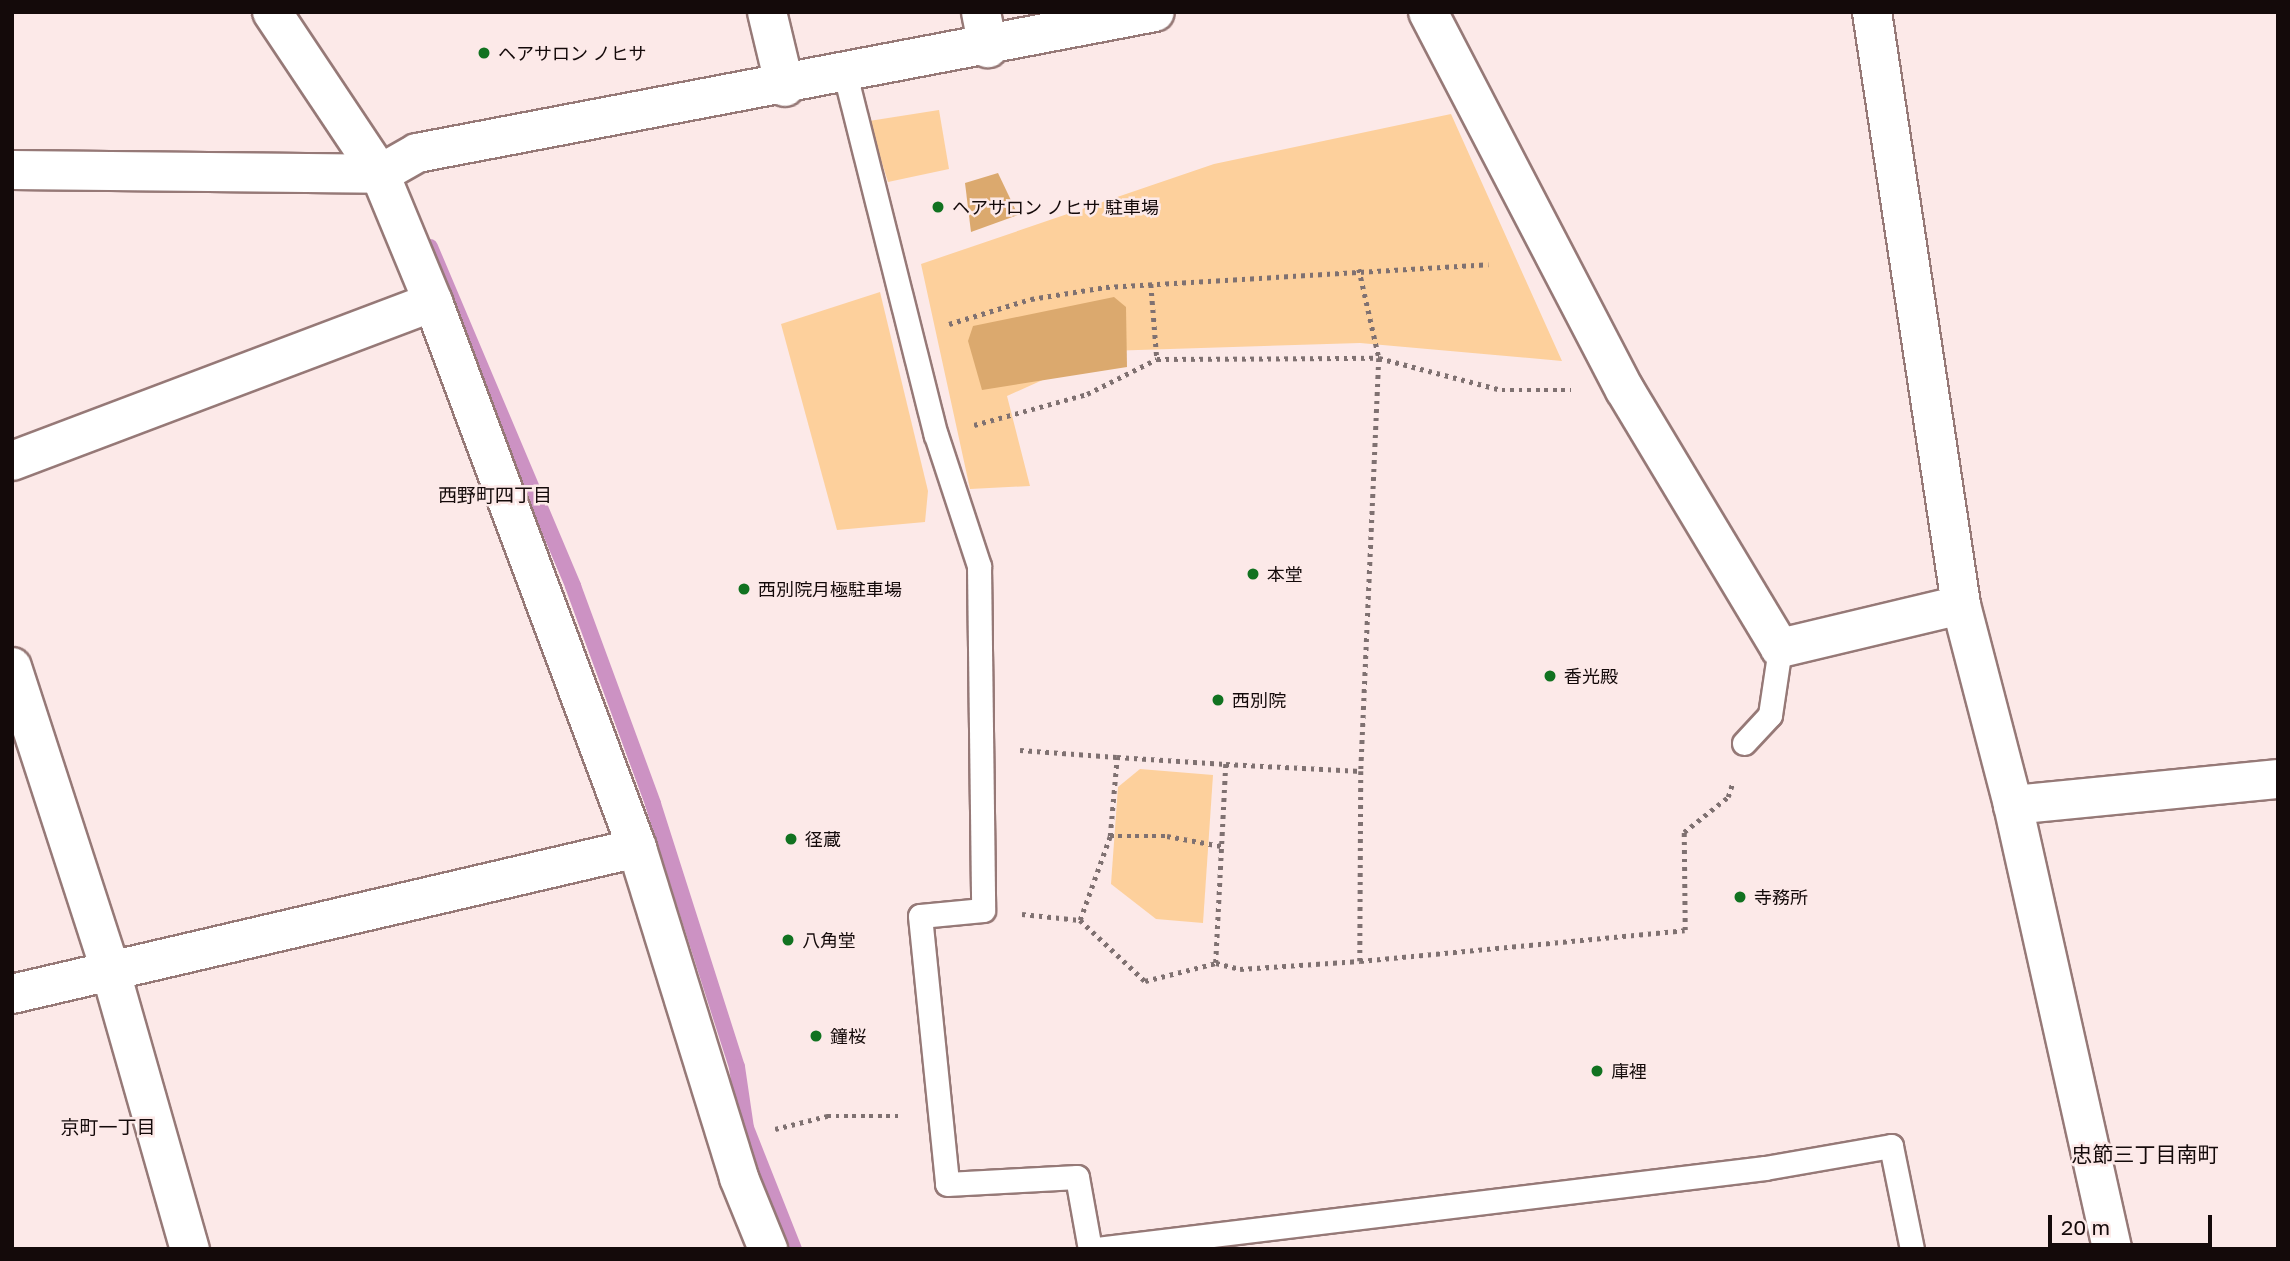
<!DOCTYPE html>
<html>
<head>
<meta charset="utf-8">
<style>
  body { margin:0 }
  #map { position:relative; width:2290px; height:1261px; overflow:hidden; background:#fce9e8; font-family:"Golos Text","Noto Sans JP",sans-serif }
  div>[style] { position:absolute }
  .green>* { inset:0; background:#fdd09c }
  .forest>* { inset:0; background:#dba96e }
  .stream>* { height:16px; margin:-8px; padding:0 8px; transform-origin:8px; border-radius:8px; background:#cc92c3 }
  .path>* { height:4.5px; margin-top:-2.25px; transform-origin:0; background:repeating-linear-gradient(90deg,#7f7171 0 3.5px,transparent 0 8.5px) }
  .roads { filter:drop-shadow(2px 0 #967977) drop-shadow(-2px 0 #967977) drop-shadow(0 2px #967977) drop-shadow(0 -2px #967977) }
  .lane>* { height:23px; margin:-11.5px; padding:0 11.5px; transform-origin:11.5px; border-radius:11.5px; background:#fff }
  .street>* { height:38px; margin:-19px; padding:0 19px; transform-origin:19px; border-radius:19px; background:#fff }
  .secondary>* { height:38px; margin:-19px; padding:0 19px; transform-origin:19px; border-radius:19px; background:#fff }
  .dots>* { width:19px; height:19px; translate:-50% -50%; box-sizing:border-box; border:4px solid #fce9e8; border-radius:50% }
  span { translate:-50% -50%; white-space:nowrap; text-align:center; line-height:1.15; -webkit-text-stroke:5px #fce9e8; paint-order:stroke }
  .poi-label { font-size:18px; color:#140a0a }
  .left { translate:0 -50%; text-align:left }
  .neighbourhood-label { font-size:19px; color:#140a0a }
  .quarter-label { font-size:21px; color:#140a0a }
  .frame { position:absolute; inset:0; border:14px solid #140a0a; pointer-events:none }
  .scale { position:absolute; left:2048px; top:1215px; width:164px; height:32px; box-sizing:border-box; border:4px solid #140a0a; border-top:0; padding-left:9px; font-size:21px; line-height:24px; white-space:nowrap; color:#140a0a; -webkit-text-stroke:5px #fce9e8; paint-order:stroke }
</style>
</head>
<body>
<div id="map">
  <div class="green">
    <div style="clip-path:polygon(939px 110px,949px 169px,888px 182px,869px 121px)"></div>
    <div style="clip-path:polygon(1451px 114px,1562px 361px,1360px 343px,1107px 351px,1007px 396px,1030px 486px,970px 489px,921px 264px,1214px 164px)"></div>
    <div style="clip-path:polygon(880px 292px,928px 491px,925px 522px,837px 530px,781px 324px)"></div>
    <div style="clip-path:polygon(1140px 769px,1213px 775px,1203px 923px,1156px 919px,1111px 884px,1118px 787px)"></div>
  </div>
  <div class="forest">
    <div style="clip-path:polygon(998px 173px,1018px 215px,971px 232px,965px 183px)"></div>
    <div style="clip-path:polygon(1114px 297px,1126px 307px,1127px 367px,982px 390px,968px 341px,973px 326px)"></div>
  </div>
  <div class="stream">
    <div style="left:430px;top:247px;width:368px;rotate:67.1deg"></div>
    <div style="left:573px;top:586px;width:232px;rotate:69.8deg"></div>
    <div style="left:653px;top:804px;width:276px;rotate:72.3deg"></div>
    <div style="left:737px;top:1067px;width:62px;rotate:81.6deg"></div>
    <div style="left:746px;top:1128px;width:130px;rotate:68.4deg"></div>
  </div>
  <div class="path">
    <div style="left:1359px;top:269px;width:91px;rotate:77.3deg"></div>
    <div style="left:1379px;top:358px;width:413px;rotate:92.5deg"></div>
    <div style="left:1361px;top:771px;width:190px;rotate:90.3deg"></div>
    <div style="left:1151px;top:284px;width:75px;rotate:85.4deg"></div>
    <div style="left:949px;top:324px;width:86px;rotate:-17deg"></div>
    <div style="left:1031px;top:299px;width:76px;rotate:-9.1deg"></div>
    <div style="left:1106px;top:287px;width:383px;rotate:-3.4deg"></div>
    <div style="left:974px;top:425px;width:117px;rotate:-15.3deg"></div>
    <div style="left:1087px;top:394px;width:78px;rotate:-26.6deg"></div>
    <div style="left:1157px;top:359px;width:222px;rotate:-0.3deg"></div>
    <div style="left:1379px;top:358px;width:127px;rotate:14.6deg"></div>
    <div style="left:1502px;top:390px;width:69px"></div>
    <div style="left:1020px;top:750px;width:97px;rotate:4.1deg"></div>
    <div style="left:1226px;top:764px;width:135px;rotate:3deg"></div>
    <div style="left:1110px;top:836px;width:57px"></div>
    <div style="left:1167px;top:836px;width:55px;rotate:10.5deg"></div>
    <div style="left:1022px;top:914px;width:58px;rotate:5.9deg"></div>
    <div style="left:1080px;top:920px;width:89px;rotate:43.2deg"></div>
    <div style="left:1145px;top:981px;width:73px;rotate:-14.2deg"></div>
    <div style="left:1216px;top:963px;width:25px;rotate:14deg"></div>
    <div style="left:1240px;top:969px;width:120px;rotate:-3.8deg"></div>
    <div style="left:1360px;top:961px;width:326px;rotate:-5.4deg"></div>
    <div style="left:1685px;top:930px;width:98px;rotate:-90.6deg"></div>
    <div style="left:1684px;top:832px;width:56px;rotate:-38.5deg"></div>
    <div style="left:1728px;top:797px;width:16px;rotate:-72deg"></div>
    <div style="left:1080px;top:920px;width:89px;rotate:-70.3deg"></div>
    <div style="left:1110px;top:836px;width:79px;rotate:-84.9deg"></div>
    <div style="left:1117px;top:757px;width:109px;rotate:3.7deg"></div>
    <div style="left:1226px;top:764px;width:199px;rotate:92.9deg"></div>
    <div style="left:775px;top:1129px;width:54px;rotate:-14deg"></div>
    <div style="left:827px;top:1116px;width:74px"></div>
  </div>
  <div class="roads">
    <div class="lane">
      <div style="left:845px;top:74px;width:372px;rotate:75.9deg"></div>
      <div style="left:936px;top:435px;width:138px;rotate:71.8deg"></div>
      <div style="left:979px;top:566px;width:344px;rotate:89.3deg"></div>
      <div style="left:983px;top:910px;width:63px;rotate:174.6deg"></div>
      <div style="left:920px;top:916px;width:269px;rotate:84.2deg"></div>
      <div style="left:947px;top:1184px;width:130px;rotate:-3.1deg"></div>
      <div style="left:1077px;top:1177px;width:73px;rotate:79.8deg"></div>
      <div style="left:1744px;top:743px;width:38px;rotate:-47deg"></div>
      <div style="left:1770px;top:715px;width:68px;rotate:-81.5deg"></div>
      <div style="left:1097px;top:1249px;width:673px;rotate:-6.91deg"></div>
      <div style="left:1765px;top:1168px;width:128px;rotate:-9.9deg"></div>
      <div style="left:1891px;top:1146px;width:105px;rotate:78.5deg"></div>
    </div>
    <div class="street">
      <div style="left:272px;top:12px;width:195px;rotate:56.3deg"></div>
      <div style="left:380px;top:174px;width:139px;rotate:67.5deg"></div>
      <div style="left:433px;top:302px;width:583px;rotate:69.51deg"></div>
      <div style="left:637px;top:848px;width:345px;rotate:72.8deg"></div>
      <div style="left:739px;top:1178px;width:77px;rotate:67.8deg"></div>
      <div style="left:767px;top:12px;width:77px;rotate:76.5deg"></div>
      <div style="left:981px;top:12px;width:37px;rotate:79deg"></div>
      <div style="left:1428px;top:12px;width:426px;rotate:62.5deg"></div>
      <div style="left:1625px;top:390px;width:301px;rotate:59deg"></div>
      <div style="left:1780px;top:648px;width:186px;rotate:-13.4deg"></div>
      <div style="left:1872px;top:12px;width:600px;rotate:81.46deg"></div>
      <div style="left:1961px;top:605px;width:207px;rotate:75.4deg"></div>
      <div style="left:2013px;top:805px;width:455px;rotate:77.4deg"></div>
      <div style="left:12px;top:461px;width:450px;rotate:-20.7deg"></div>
      <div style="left:12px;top:667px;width:318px;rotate:72deg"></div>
      <div style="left:110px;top:969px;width:291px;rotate:74.1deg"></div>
      <div style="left:2013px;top:805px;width:266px;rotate:-5.6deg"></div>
      <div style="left:12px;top:994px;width:642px;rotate:-13.15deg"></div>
    </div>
    <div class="secondary">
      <div style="left:12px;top:170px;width:368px;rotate:0.6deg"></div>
      <div style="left:380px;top:174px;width:43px;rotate:-29.6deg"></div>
      <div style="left:417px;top:153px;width:751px;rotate:-10.82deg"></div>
    </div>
  </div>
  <div class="dots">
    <div style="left:484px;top:53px;background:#117220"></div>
    <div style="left:938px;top:207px;background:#117220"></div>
    <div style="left:1253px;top:574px;background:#117220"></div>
    <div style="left:744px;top:589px;background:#117220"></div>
    <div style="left:1550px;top:676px;background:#117220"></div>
    <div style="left:1218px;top:700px;background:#117220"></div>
    <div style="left:791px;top:839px;background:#117220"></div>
    <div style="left:1740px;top:897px;background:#117220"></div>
    <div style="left:788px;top:940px;background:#117220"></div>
    <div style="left:816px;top:1036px;background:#117220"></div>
    <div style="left:1597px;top:1071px;background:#117220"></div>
  </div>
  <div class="poi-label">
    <span class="left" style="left:498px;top:53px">ヘアサロン ノヒサ</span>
    <span class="left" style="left:952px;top:207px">ヘアサロン ノヒサ 駐車場</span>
    <span class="left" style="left:1267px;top:574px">本堂</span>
    <span class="left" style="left:758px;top:589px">西別院月極駐車場</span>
    <span class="left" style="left:1564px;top:676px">香光殿</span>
    <span class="left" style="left:1232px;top:700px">西別院</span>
    <span class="left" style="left:805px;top:839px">径蔵</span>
    <span class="left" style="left:1754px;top:897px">寺務所</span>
    <span class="left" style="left:802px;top:940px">八角堂</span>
    <span class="left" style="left:830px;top:1036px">鐘桜</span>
    <span class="left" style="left:1611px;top:1071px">庫裡</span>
  </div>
  <div class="neighbourhood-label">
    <span style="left:495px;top:495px">西野町四丁目</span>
    <span style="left:108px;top:1127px">京町一丁目</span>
  </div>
  <div class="quarter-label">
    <span style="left:2145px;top:1154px">忠節三丁目南町</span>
  </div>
  <div class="frame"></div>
  <div class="scale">20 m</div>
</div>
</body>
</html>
